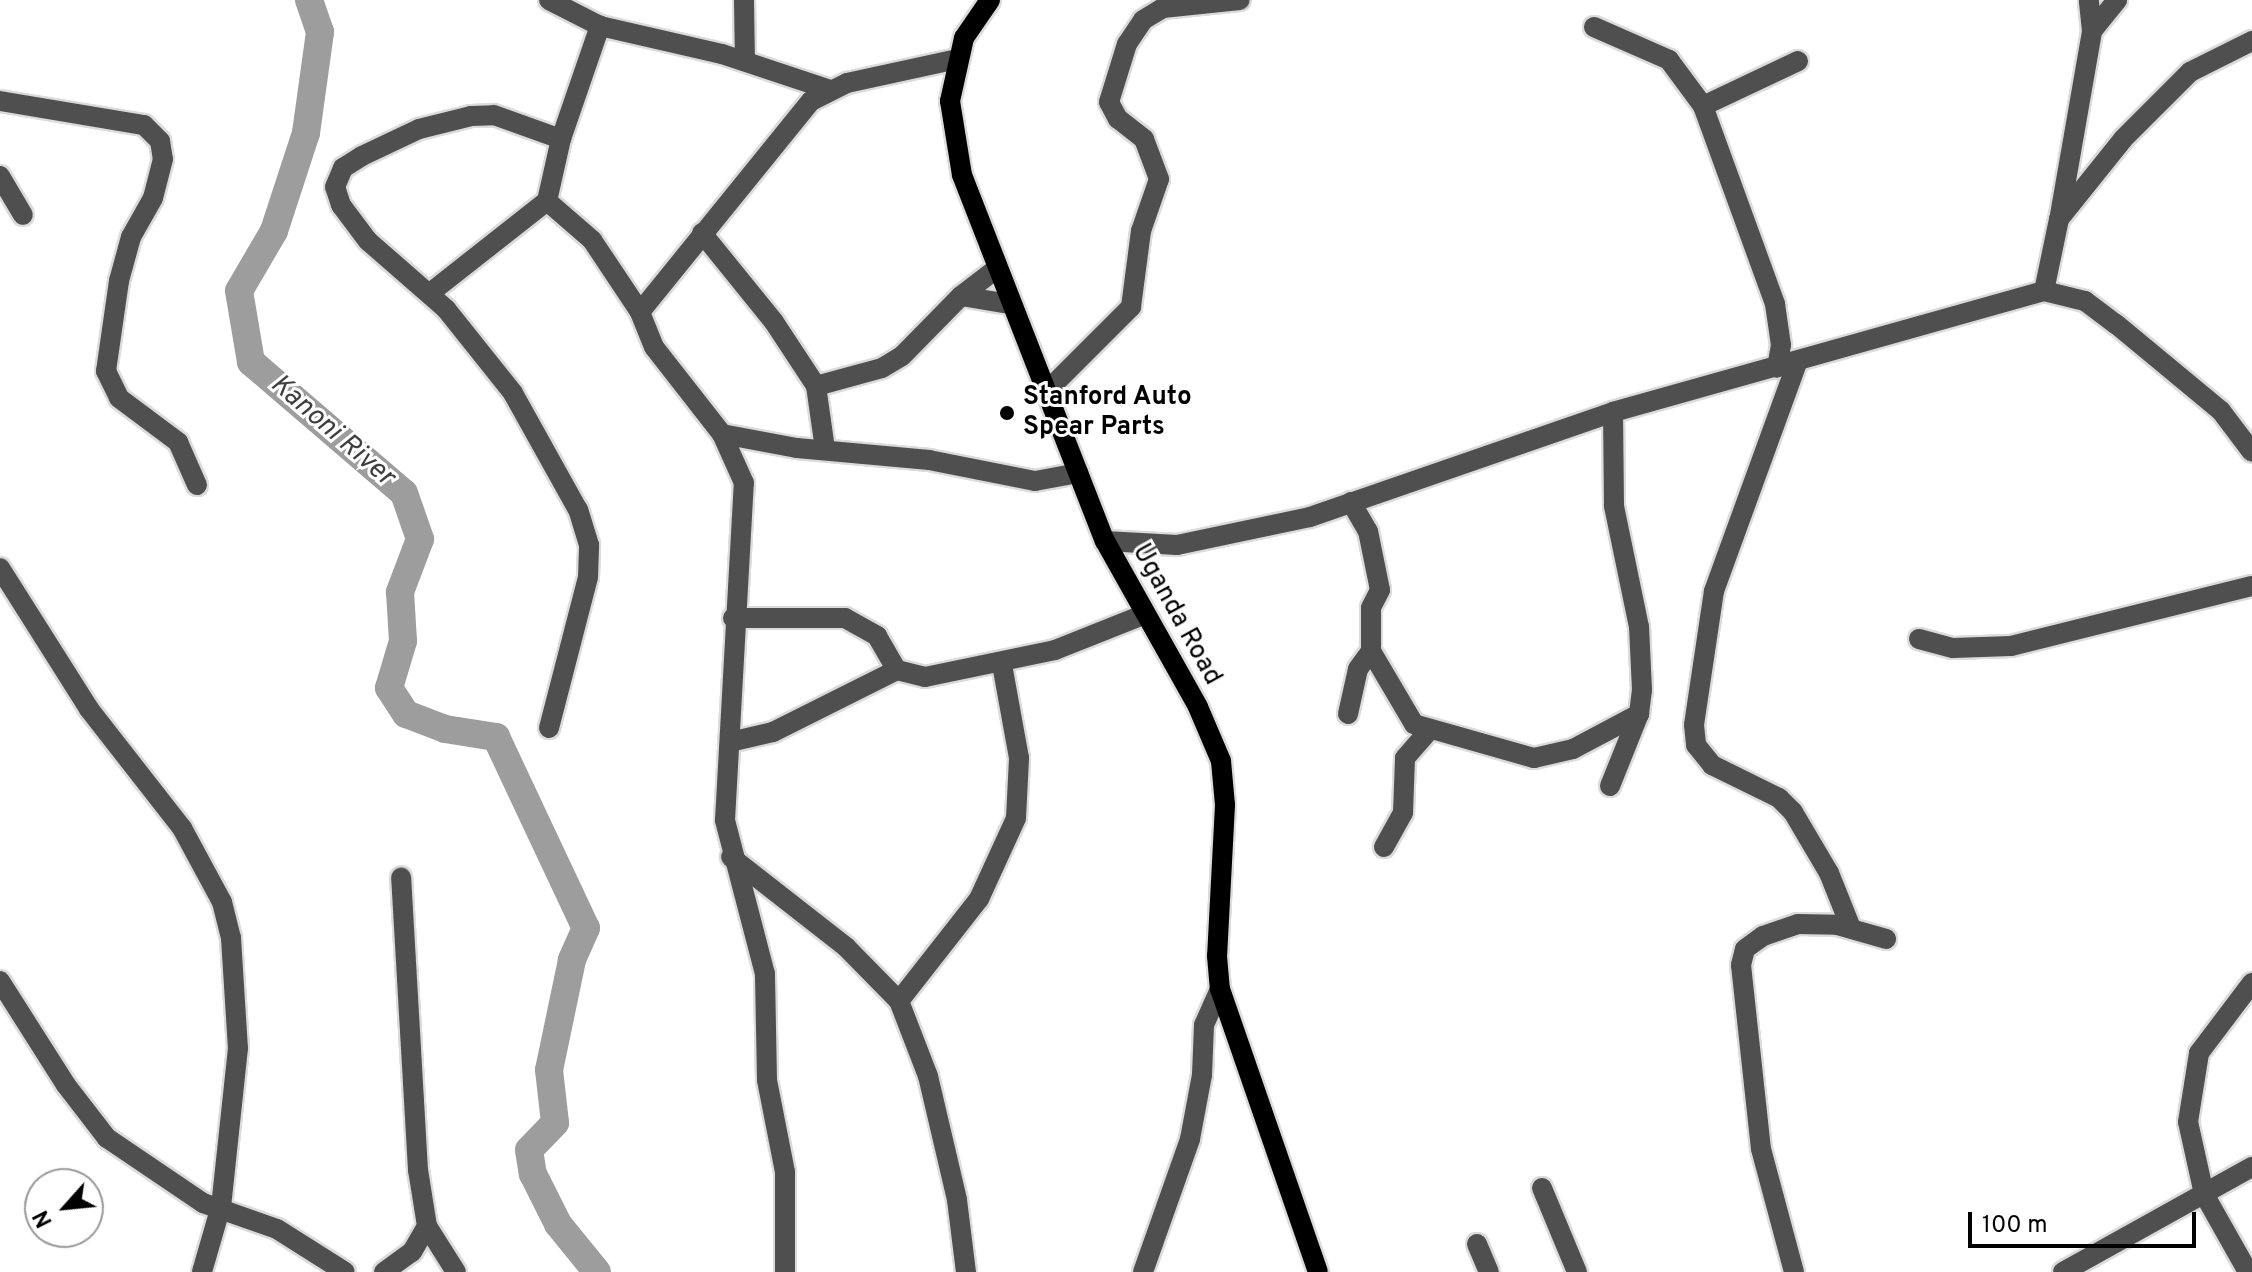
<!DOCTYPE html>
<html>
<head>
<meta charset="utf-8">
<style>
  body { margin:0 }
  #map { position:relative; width:2252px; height:1272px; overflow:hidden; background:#fff; font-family:Overpass,sans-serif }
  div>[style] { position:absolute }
  .river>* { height:28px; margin:-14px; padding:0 14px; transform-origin:14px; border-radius:14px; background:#9d9d9d }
  .roads { filter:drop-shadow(2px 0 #dbdbdb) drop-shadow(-2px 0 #dbdbdb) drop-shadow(0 2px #dbdbdb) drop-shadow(0 -2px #dbdbdb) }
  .minor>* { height:20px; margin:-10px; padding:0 10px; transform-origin:10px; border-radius:10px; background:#4f4f4f }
  .major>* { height:20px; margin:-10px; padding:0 10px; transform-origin:10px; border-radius:10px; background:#000 }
  .dots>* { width:22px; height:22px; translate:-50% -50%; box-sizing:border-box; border:4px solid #fff; border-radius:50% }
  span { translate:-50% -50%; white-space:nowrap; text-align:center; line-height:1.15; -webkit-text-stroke:6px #fff; paint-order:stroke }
  .poi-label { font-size:26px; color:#000; font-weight:700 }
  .left { translate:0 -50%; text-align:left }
  .street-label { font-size:26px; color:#000 }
  .water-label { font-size:28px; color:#3e3e3e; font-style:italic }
  .north { position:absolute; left:24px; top:1168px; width:80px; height:80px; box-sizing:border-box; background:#fff; border:2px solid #999; border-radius:50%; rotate:243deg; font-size:22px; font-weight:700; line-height:32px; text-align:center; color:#000 }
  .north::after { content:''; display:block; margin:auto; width:28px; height:36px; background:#000; clip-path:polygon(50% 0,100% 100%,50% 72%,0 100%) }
  .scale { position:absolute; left:1968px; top:1212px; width:228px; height:36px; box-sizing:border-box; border:4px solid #000; border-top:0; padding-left:10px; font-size:24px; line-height:28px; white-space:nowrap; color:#000; -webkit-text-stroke:6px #fff; paint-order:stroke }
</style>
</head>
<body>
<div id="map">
  <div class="river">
    <div style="left:309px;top:0;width:34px;rotate:71deg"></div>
    <div style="left:320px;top:32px;width:102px;rotate:97.9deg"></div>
    <div style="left:306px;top:133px;width:103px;rotate:108.1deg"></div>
    <div style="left:274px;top:231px;width:69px;rotate:120.3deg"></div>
    <div style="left:239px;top:291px;width:72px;rotate:80.4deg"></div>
    <div style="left:251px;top:362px;width:201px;rotate:40.6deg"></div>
    <div style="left:404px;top:493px;width:49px;rotate:70.8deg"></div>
    <div style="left:420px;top:539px;width:57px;rotate:110.7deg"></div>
    <div style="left:400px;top:592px;width:49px;rotate:86.5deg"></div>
    <div style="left:403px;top:641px;width:49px;rotate:106.6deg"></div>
    <div style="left:389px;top:688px;width:31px;rotate:57deg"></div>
    <div style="left:406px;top:714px;width:42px;rotate:21deg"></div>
    <div style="left:445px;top:729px;width:52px;rotate:8.9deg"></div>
    <div style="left:496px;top:737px;width:211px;rotate:64.8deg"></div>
    <div style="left:586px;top:928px;width:35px;rotate:114deg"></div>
    <div style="left:572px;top:960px;width:112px;rotate:101.8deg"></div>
    <div style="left:549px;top:1070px;width:53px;rotate:83.5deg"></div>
    <div style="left:555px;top:1123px;width:37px;rotate:134deg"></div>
    <div style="left:529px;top:1150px;width:24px;rotate:81deg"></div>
    <div style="left:533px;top:1174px;width:56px;rotate:63.4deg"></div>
    <div style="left:558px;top:1224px;width:62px;rotate:50.9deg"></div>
  </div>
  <div class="roads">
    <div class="minor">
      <div style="left:549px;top:0;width:57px;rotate:27deg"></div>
      <div style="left:600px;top:26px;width:125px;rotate:12.9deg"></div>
      <div style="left:722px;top:54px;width:111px;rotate:18.4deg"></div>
      <div style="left:744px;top:0;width:61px;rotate:89.1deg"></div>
      <div style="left:1594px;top:27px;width:82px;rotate:23.7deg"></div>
      <div style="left:1669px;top:60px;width:57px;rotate:53.5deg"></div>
      <div style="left:1703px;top:106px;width:211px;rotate:70deg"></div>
      <div style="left:1775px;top:304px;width:41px;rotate:81.7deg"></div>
      <div style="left:1781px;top:345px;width:23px;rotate:100deg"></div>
      <div style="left:2092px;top:31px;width:40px;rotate:-51deg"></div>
      <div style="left:0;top:101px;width:146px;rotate:9.5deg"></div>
      <div style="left:144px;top:125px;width:23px;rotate:45deg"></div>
      <div style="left:160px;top:141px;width:18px;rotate:81deg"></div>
      <div style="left:163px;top:159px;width:40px;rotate:104.4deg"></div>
      <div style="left:153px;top:198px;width:45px;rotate:119.4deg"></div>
      <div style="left:131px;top:237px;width:46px;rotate:105.3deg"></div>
      <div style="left:119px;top:281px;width:91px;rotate:98.2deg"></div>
      <div style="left:106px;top:371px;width:30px;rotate:64deg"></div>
      <div style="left:119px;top:398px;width:74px;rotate:36.7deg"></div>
      <div style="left:178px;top:442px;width:47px;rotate:66.2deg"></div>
      <div style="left:1703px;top:106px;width:105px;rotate:-25.3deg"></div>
      <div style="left:0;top:176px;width:45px;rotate:59.5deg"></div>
      <div style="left:547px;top:201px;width:60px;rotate:40.9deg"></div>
      <div style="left:592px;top:240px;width:87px;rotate:56.3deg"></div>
      <div style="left:2060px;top:215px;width:187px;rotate:-80.1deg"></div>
      <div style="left:2092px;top:31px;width:31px;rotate:-96deg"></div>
      <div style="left:702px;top:233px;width:114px;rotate:51deg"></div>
      <div style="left:774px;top:322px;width:77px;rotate:56.7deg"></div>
      <div style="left:2044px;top:291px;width:74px;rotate:-78.2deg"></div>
      <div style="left:2059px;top:219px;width:102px;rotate:-51.3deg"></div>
      <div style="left:2123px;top:139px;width:95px;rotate:-45deg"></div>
      <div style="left:2190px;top:72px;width:69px;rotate:-26.6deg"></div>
      <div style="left:430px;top:293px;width:149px;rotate:-38.2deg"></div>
      <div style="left:547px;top:201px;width:64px;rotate:-77.3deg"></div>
      <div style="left:561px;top:139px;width:120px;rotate:-71deg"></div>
      <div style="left:961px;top:296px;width:50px;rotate:9.3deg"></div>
      <div style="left:1797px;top:363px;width:243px;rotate:110deg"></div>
      <div style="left:1714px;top:591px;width:135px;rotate:98.5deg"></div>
      <div style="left:1694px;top:725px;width:20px;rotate:84deg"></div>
      <div style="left:1696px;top:745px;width:26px;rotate:51deg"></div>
      <div style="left:1712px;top:765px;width:75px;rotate:26.2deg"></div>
      <div style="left:1779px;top:798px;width:20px;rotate:45deg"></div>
      <div style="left:1793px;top:812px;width:71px;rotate:59.5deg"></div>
      <div style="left:1829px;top:873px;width:59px;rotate:68.2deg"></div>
      <div style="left:1045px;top:393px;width:122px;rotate:-45deg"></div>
      <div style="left:1131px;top:307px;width:77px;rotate:-82.5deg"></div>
      <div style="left:1141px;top:231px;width:55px;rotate:-70.9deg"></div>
      <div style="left:1159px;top:179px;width:43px;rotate:-110.6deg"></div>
      <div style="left:1144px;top:139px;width:33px;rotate:-142deg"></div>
      <div style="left:1118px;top:119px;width:19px;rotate:-118deg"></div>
      <div style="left:1109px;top:102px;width:61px;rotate:-72.8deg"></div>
      <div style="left:1127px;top:44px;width:29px;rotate:-56deg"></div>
      <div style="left:1143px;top:20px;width:23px;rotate:-31deg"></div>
      <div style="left:1163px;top:8px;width:77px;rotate:-5.9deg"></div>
      <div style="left:722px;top:434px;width:76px;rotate:10.6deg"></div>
      <div style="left:797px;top:448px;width:133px;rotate:5.2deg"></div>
      <div style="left:929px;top:460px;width:108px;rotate:11.2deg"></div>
      <div style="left:1035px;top:481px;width:44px;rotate:-10.5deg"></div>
      <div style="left:825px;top:449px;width:64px;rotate:-98.1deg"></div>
      <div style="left:816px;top:386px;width:68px;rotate:-15.3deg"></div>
      <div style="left:882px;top:368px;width:23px;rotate:-31deg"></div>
      <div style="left:902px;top:356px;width:84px;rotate:-45.5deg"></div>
      <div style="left:961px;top:296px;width:44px;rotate:-37.6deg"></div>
      <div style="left:1351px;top:502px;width:34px;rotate:60deg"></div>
      <div style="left:1368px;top:531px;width:60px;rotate:78.5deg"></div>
      <div style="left:1380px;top:590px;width:20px;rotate:117deg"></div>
      <div style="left:1371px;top:608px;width:43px;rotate:90deg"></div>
      <div style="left:1371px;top:651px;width:85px;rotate:59.5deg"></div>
      <div style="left:1414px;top:724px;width:125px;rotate:15.8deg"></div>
      <div style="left:1534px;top:758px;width:40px;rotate:-13deg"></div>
      <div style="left:1573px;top:749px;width:75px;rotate:-27.9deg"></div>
      <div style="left:1105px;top:541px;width:72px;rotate:3.2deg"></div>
      <div style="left:1177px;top:545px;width:136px;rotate:-11.9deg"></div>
      <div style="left:1310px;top:517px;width:321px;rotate:-19.1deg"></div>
      <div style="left:1613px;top:412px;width:448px;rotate:-15.7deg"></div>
      <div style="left:2044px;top:291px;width:42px;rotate:13.7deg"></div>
      <div style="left:2085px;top:301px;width:39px;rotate:37deg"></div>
      <div style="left:2116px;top:324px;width:136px;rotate:39.6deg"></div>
      <div style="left:2221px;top:411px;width:51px;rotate:52.9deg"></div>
      <div style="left:0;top:568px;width:167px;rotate:57.7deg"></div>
      <div style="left:89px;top:709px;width:151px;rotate:52deg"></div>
      <div style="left:182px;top:828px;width:84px;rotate:61.6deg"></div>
      <div style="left:222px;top:902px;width:37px;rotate:76deg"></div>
      <div style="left:231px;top:938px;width:110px;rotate:86.4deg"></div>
      <div style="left:238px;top:1048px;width:159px;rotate:96.1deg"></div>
      <div style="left:221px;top:1206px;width:69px;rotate:106.1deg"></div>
      <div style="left:733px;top:618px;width:112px"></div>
      <div style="left:845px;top:618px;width:37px;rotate:29deg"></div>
      <div style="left:877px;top:636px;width:39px;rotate:60deg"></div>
      <div style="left:897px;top:670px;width:29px;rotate:14deg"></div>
      <div style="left:925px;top:677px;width:133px;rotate:-11.7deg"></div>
      <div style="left:1055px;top:650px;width:95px;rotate:-21.7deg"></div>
      <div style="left:1919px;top:639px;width:35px;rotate:15deg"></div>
      <div style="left:1953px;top:648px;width:58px;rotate:-2deg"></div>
      <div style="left:2011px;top:646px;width:248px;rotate:-14deg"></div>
      <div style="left:1348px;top:714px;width:46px;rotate:-77.5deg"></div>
      <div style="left:1358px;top:669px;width:22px;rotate:-54deg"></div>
      <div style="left:549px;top:728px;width:156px;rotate:-75.5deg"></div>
      <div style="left:588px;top:577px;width:32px;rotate:-88deg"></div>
      <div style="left:589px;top:545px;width:37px;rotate:-107deg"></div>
      <div style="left:578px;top:510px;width:134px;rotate:-119.1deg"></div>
      <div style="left:513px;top:393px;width:107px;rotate:-128.6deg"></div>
      <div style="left:446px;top:309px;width:103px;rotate:-138.9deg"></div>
      <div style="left:368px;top:241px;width:45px;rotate:-126.9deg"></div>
      <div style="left:341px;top:205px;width:19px;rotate:-108deg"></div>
      <div style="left:335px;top:187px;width:21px;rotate:-67deg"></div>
      <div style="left:343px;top:168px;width:22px;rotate:-32deg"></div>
      <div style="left:362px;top:156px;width:63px;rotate:-25.3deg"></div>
      <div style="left:419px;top:129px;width:54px;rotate:-14deg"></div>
      <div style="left:471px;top:116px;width:23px;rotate:-2deg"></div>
      <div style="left:494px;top:115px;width:71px;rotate:19.7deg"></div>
      <div style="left:730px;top:742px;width:44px;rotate:-13.1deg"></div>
      <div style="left:773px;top:732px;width:139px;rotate:-26.6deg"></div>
      <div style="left:1610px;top:786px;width:78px;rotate:-68.1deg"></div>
      <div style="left:1639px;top:714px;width:24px;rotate:-83deg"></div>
      <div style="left:1642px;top:690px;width:63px;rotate:-92.7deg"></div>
      <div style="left:1639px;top:627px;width:124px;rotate:-101.7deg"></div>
      <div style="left:1614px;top:506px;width:94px;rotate:-90.6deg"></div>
      <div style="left:1384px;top:847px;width:39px;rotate:-61deg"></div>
      <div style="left:1403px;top:813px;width:55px;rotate:-87.9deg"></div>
      <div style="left:1405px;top:758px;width:37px;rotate:-49deg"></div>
      <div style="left:731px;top:857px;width:146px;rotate:38deg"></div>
      <div style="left:846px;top:947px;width:76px;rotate:45.5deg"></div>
      <div style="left:899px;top:1001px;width:80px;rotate:68.9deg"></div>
      <div style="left:928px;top:1076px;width:127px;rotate:76.8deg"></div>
      <div style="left:957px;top:1200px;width:73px;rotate:82.9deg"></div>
      <div style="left:0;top:981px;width:123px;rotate:57.6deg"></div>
      <div style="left:66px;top:1085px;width:67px;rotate:52.3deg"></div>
      <div style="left:107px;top:1138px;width:116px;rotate:34.1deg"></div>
      <div style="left:203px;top:1203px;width:78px;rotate:19.4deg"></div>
      <div style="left:277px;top:1229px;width:80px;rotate:32.3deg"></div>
      <div style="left:899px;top:1001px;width:130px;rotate:-51.9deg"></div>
      <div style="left:979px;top:899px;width:89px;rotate:-65.4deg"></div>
      <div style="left:1016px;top:818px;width:60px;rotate:-87.1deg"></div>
      <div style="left:1019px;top:758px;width:96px;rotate:-100.3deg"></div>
      <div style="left:1542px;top:1188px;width:91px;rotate:67.4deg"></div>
      <div style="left:427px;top:1226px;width:54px;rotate:57.8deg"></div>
      <div style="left:1477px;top:1244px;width:30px;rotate:67deg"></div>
      <div style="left:384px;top:1272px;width:34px;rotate:-36deg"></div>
      <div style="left:412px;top:1252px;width:30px;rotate:-60deg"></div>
      <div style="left:427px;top:1226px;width:57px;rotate:-99.1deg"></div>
      <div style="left:418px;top:1170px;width:293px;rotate:-93.3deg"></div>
      <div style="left:785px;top:1272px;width:100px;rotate:-90deg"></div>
      <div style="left:785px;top:1172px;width:94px;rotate:-101.1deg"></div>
      <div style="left:767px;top:1080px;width:106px;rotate:-91.1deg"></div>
      <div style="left:765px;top:974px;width:159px;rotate:-104.6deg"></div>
      <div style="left:725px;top:820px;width:338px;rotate:-86.8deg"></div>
      <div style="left:744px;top:483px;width:54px;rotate:-114.2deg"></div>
      <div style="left:722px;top:434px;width:110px;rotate:-128deg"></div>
      <div style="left:654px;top:347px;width:38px;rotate:-112deg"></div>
      <div style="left:640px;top:312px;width:272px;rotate:-51deg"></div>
      <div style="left:811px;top:101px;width:40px;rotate:-26.6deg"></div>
      <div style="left:847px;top:83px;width:113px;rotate:-12.3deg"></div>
      <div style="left:1143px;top:1272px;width:141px;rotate:-70.5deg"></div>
      <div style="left:1190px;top:1139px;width:65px;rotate:-79.4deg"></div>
      <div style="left:1202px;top:1075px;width:50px;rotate:-87.7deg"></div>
      <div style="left:1204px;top:1025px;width:39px;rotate:-66deg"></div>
      <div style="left:1794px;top:1272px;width:127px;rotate:-105deg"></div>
      <div style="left:1761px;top:1149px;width:185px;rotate:-96.2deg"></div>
      <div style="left:1741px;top:965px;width:16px;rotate:-76deg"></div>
      <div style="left:1745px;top:949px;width:22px;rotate:-36deg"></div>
      <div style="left:1763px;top:936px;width:37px;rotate:-19deg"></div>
      <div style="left:1798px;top:924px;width:39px;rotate:1deg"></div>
      <div style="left:1837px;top:925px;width:51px;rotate:15.9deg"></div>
      <div style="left:2063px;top:1272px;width:216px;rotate:-29.1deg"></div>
      <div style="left:2248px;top:1272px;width:90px;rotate:-119.4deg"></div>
      <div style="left:2204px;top:1194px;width:74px;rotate:-102.5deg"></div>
      <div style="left:2188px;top:1122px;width:70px;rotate:-80.9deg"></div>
      <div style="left:2199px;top:1053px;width:88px;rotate:-52.9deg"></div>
    </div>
    <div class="major">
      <div style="left:990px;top:0;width:46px;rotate:124.4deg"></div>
      <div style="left:964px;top:38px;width:65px;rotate:102.5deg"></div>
      <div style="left:950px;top:101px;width:75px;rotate:80.8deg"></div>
      <div style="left:962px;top:175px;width:393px;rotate:68.7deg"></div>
      <div style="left:1105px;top:541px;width:190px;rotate:60.7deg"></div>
      <div style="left:1198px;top:707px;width:59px;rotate:66.9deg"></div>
      <div style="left:1221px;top:761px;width:44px;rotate:84.8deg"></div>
      <div style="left:1225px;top:805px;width:151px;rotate:93deg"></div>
      <div style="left:1217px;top:956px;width:33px;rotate:85deg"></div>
      <div style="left:1220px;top:989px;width:299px;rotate:70.9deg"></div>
    </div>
  </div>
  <div class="dots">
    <div style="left:1007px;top:413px;background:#000"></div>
  </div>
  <div class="poi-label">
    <span class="left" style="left:1023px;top:413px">Stanford Auto<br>Spear Parts</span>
  </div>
  <div class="street-label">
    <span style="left:1176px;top:615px;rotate:61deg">Uganda Road</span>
  </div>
  <div class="water-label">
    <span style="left:332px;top:431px;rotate:41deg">Kanoni River</span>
  </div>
  <div class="north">N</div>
  <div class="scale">100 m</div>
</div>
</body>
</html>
